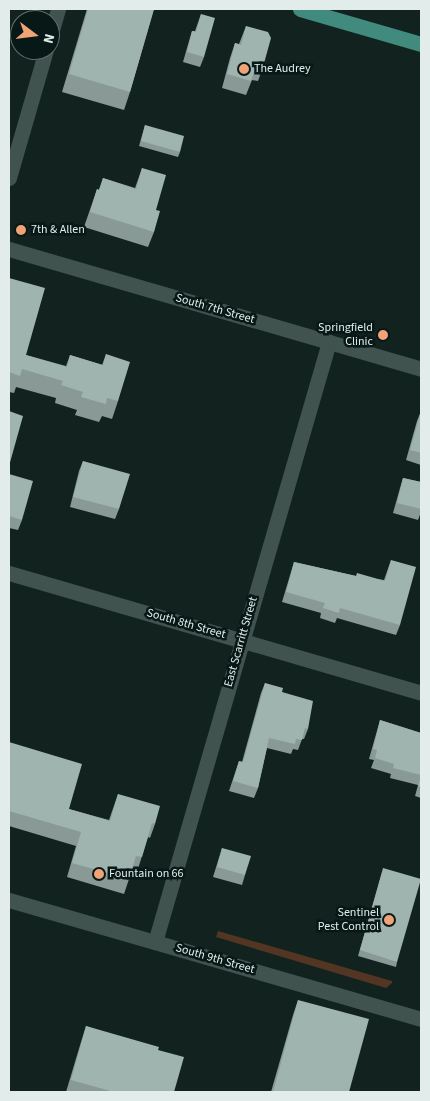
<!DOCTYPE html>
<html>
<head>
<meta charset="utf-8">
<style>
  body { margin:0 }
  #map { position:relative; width:430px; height:1101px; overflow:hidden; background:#11221f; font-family:"Source Sans 3",sans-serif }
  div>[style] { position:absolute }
  .green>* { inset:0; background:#533523 }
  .minor>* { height:15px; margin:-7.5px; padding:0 7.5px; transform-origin:7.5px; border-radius:7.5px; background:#41534f }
  .primary>* { height:15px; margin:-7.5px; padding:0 7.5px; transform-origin:7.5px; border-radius:7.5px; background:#408a7e }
  .wall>* { inset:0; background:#899a96 }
  .building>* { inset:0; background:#9fb3af }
  .dots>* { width:14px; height:14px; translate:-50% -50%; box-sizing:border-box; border:2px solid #081816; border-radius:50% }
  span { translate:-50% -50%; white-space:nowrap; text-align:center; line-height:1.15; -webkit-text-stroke:5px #081816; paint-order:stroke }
  .poi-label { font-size:12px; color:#e2edeb }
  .left { translate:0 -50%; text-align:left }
  .right { translate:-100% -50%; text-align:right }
  .street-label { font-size:12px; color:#e2edeb }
  .frame { position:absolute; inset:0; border:10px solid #e2edeb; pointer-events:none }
  .north { position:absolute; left:10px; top:10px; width:50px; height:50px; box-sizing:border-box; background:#081816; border:1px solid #5f6d6b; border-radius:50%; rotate:105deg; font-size:14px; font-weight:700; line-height:20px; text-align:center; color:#e2edeb }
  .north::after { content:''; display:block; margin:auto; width:18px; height:22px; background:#efa377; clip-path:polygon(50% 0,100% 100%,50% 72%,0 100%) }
</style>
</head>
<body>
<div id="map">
  <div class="green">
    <div style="clip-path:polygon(218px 931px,392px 981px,392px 983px,386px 988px,216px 937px)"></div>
  </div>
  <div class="minor">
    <div style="left:50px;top:37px;width:29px;rotate:-74deg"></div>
    <div style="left:9px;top:178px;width:133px;rotate:-73.9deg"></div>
    <div style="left:9px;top:249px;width:429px;rotate:16.2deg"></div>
    <div style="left:9px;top:573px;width:429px;rotate:16.2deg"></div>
    <div style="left:9px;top:900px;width:429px;rotate:16.1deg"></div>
    <div style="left:155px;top:942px;width:625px;rotate:-73.83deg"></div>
  </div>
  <div class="primary">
    <div style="left:300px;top:9px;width:126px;rotate:16.1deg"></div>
  </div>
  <div class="wall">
    <div style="clip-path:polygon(87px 9px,154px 9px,130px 92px,124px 110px,62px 92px)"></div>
    <div style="clip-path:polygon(201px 14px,204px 57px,200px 67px,183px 62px,189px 41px,192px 31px,195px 31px)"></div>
    <div style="clip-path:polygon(246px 26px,263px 67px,258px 81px,252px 80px,246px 95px,222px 88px,230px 58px,235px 43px,239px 44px)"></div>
    <div style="clip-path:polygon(145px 125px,180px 152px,178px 157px,139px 146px)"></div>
    <div style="clip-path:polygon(142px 168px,156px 210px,154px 232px,148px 247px,84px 227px,97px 189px,99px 190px,103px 178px,135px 188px)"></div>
    <div style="clip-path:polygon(9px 278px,26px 355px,66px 366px,70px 355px,102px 365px,106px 354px,118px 401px,112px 419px,102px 416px,99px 422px,75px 415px,77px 410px,55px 403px,56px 398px,16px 387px,14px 393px,9px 392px)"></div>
    <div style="clip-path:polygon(421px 411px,421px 465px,406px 460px,417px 421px)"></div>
    <div style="clip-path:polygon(83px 461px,119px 509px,115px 519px,70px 507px,79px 471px)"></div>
    <div style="clip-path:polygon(9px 474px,22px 520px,18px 530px,9px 528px)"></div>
    <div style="clip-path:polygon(403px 478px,421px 482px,421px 512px,418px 520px,393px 513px,400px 488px)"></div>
    <div style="clip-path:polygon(391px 560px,400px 625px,396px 635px,337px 618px,335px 623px,320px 618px,321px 613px,282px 602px,294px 562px,356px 576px,384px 580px)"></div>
    <div style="clip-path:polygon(265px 683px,282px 692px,308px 729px,304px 739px,302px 739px,298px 750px,293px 749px,291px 754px,267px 748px,258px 788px,254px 798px,229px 791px,239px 761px,242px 762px,261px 693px)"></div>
    <div style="clip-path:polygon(380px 720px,421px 733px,421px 798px,415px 796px,418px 785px,390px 778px,391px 774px,371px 768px,374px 760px,369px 759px)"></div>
    <div style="clip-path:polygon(9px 742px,69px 809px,109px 820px,118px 794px,155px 824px,150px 838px,148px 837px,137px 872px,132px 870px,124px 894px,67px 877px,76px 846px,9px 826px)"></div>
    <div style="clip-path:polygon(222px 848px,245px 875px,242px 885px,213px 877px)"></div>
    <div style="clip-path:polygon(382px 873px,397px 962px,396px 967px,358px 956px)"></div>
    <div style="clip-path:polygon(298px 1000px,349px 1092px,271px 1092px,293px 1015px)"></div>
    <div style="clip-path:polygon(86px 1026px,158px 1050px,174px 1092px,66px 1092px,81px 1042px)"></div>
  </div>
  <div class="building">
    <div style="clip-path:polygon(88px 9px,154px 9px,130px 92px,69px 74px)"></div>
    <div style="clip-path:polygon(201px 14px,215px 18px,204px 57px,187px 52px,192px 31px,196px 32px)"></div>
    <div style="clip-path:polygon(246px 26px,268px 32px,271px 38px,263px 67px,256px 65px,251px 81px,227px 74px,235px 43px,241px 45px)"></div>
    <div style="clip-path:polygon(145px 125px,184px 136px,180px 152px,141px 141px)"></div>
    <div style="clip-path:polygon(142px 168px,166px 175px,156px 210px,160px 211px,154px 232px,90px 212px,97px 189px,99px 190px,103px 178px,136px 189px)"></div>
    <div style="clip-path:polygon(9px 278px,45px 288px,26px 355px,67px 367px,70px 355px,103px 365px,106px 354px,130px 362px,118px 401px,107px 398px,106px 404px,81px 397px,83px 392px,61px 385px,63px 381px,22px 369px,20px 376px,9px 372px)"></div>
    <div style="clip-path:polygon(9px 411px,23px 416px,9px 466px)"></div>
    <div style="clip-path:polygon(421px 411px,421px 453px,410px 450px)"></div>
    <div style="clip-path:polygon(83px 461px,130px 474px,119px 509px,73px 497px)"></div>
    <div style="clip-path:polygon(9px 474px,33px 481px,22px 520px,9px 516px)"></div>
    <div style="clip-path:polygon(403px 478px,421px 482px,421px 509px,397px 503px)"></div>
    <div style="clip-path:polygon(391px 560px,416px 567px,400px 625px,340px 608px,339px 613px,323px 608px,325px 603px,286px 592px,294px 562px,356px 576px,357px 573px,385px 581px)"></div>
    <div style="clip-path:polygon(265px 683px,283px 688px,282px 692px,313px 701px,308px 729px,305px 728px,302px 740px,296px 739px,295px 744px,269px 738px,258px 788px,233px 781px,239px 761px,243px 762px)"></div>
    <div style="clip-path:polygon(380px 720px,421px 733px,421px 775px,393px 768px,394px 764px,375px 758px,377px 750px,373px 749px)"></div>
    <div style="clip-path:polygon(9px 742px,82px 764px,69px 809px,110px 821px,118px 794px,160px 806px,155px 824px,152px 823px,142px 857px,136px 856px,129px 879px,72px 863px,81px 832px,9px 811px)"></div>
    <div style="clip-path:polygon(421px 776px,421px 787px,418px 786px)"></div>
    <div style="clip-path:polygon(222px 848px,251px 856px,245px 875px,217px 867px)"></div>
    <div style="clip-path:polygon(383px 868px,421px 879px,397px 962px,360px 950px)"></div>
    <div style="clip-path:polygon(298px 1000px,369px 1019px,349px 1092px,273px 1092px)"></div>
    <div style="clip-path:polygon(86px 1026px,159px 1047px,158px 1050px,184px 1057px,174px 1092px,114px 1092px,71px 1080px)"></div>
  </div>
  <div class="dots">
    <div style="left:244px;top:69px;background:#efa377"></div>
    <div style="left:21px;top:230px;background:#efa377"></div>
    <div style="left:383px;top:335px;background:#efa377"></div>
    <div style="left:99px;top:874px;background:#efa377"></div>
    <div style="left:389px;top:920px;background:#efa377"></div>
  </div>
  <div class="poi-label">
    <span class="left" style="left:254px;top:69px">The Audrey</span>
    <span class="left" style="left:31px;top:230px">7th &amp; Allen</span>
    <span class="right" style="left:373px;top:335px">Springfield<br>Clinic</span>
    <span class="left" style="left:109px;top:874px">Fountain on 66</span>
    <span class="right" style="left:379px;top:920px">Sentinel<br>Pest Control</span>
  </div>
  <div class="street-label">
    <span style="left:215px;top:309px;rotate:16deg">South 7th Street</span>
    <span style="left:186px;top:624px;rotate:16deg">South 8th Street</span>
    <span style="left:241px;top:642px;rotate:-74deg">East Scarritt Street</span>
    <span style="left:215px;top:959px;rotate:16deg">South 9th Street</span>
  </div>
  <div class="frame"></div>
  <div class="north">N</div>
</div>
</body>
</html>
